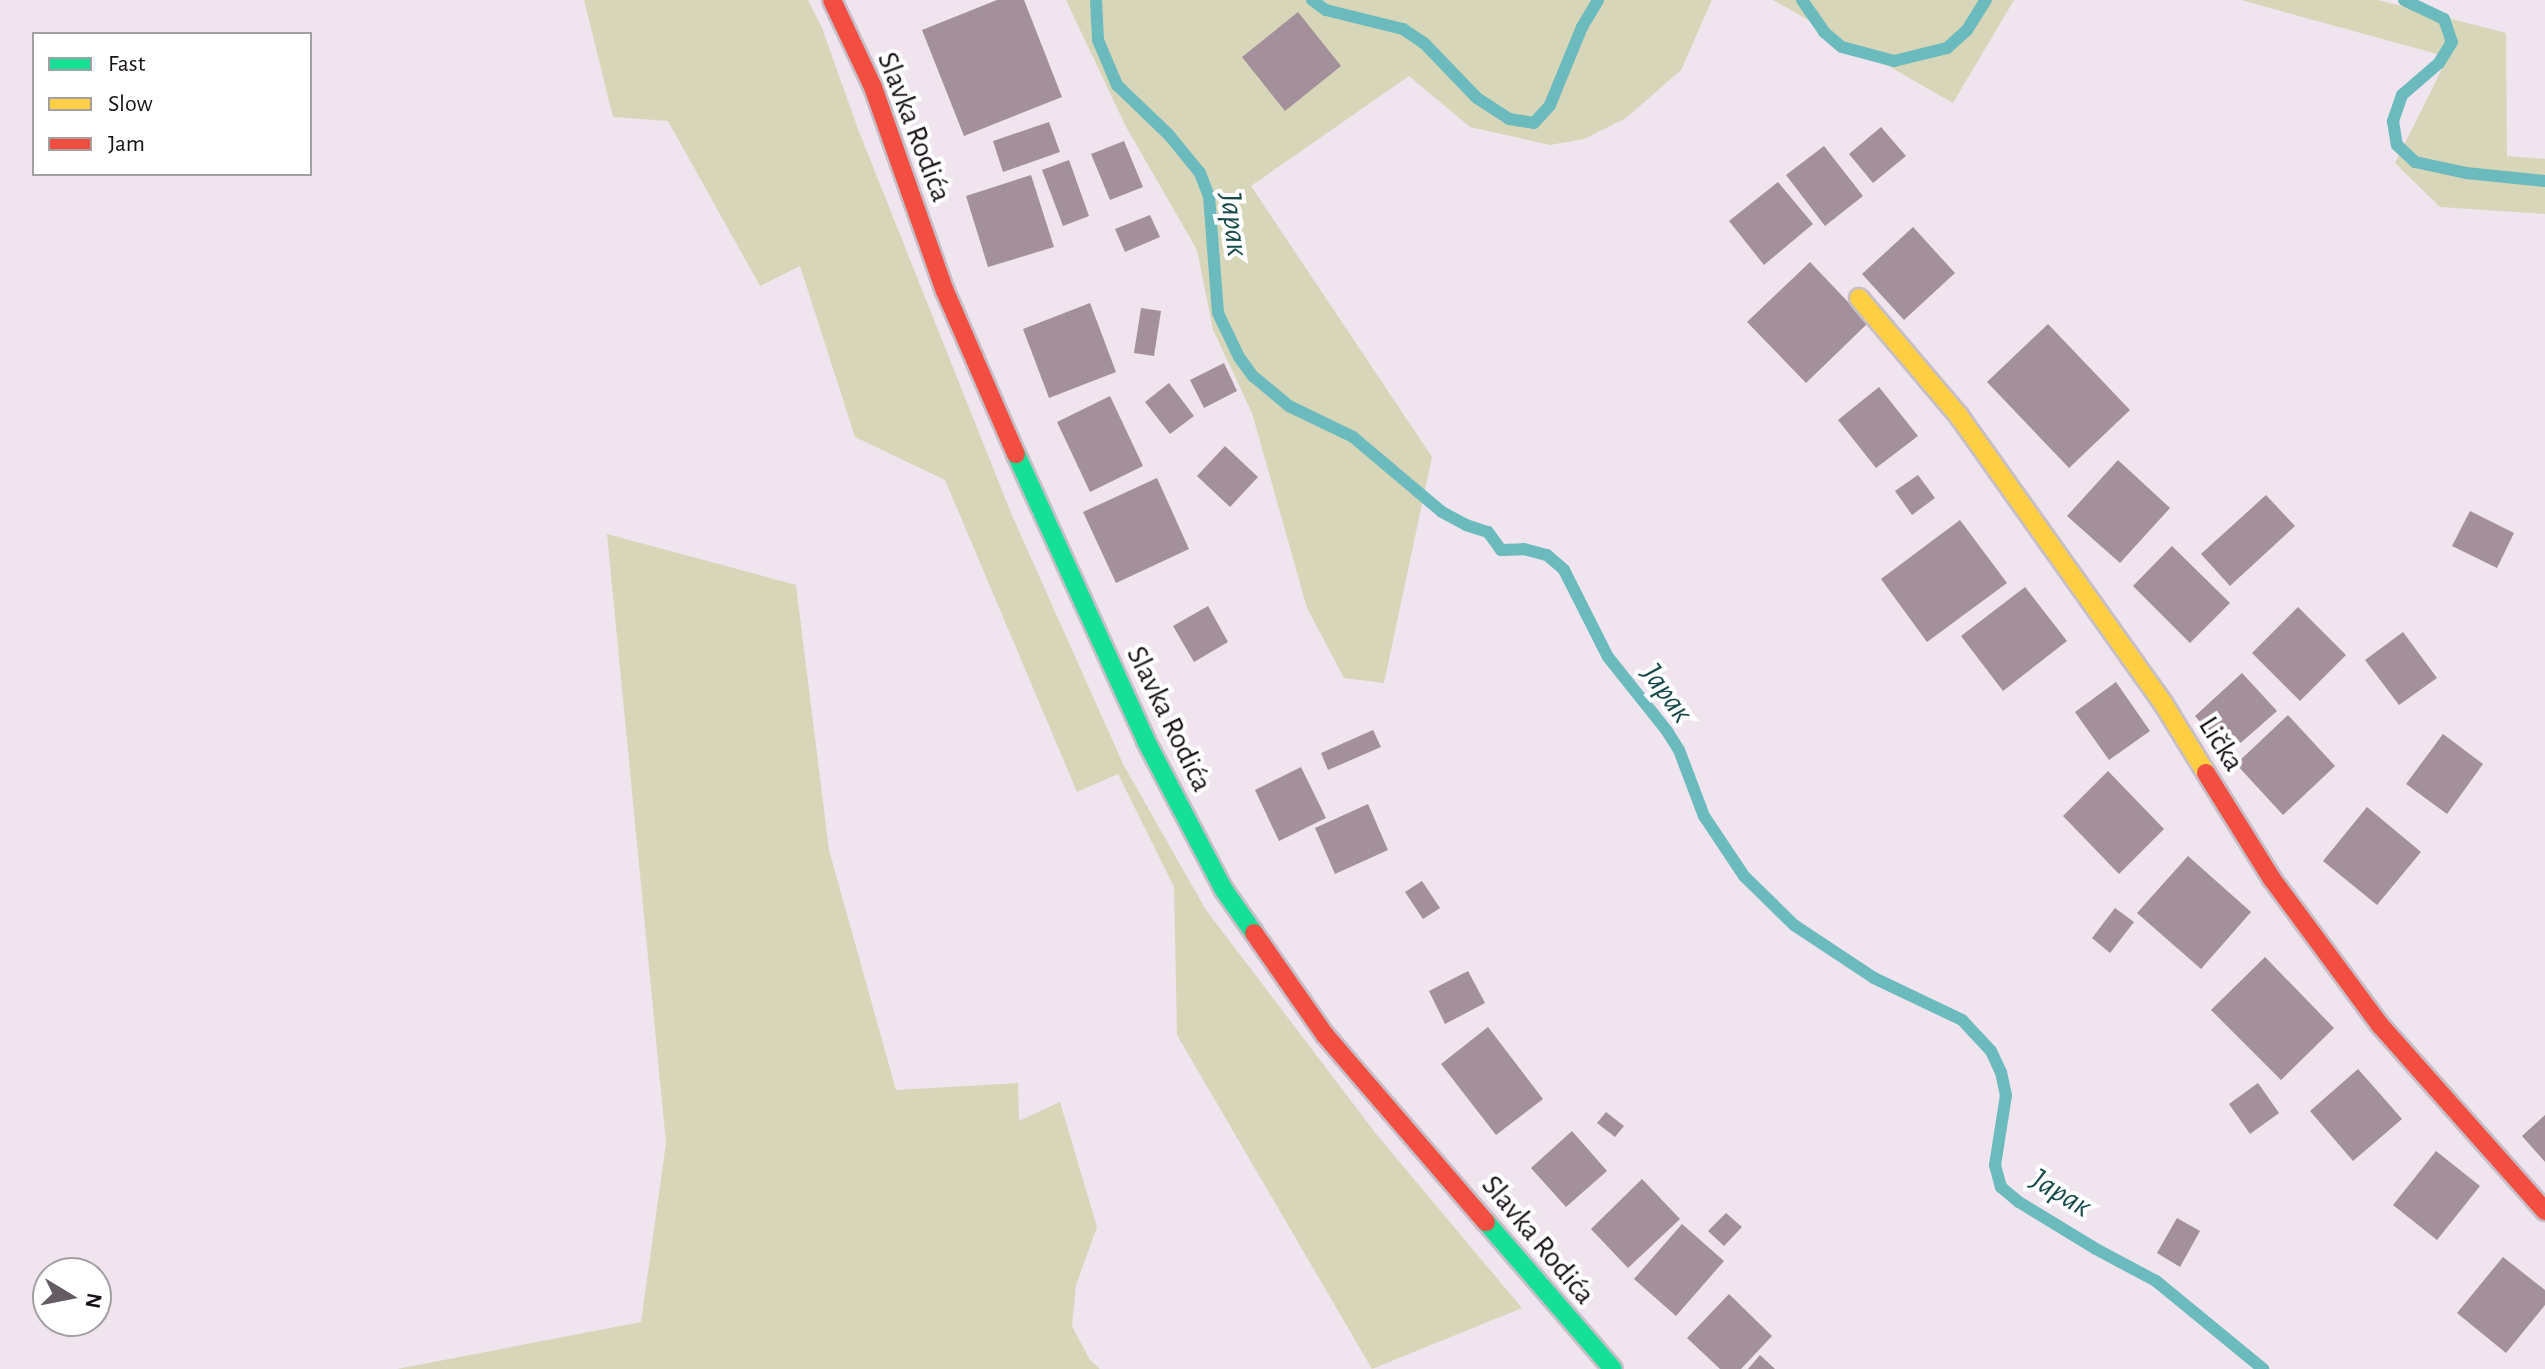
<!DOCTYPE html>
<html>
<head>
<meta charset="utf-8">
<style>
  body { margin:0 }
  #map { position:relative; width:2545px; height:1369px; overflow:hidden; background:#f0e4ef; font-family:"Alegreya Sans",sans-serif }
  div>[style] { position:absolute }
  .green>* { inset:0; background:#d7d6b9 }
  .stream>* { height:12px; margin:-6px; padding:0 6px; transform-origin:6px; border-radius:6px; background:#6bbabd }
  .building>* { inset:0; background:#a3909b }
  .roads { filter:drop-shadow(2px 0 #c6bec6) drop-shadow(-2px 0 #c6bec6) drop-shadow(0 2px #c6bec6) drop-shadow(0 -2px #c6bec6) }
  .fast>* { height:18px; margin:-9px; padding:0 9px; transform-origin:9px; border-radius:9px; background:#16e098 }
  .slow>* { height:18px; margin:-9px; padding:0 9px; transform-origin:9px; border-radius:9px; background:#ffcf43 }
  .jam>* { height:18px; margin:-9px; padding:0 9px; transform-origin:9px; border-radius:9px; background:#f24e42 }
  span { translate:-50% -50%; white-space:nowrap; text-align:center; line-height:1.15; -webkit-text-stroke:8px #fff; paint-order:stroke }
  .street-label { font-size:30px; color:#181118 }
  .water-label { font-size:32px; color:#184a4a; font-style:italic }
  .legend { position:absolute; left:32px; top:32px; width:280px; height:144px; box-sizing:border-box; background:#fff; border:2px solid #a3a0a3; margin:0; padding:10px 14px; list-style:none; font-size:24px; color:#181118 }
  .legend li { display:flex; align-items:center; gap:16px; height:40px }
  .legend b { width:40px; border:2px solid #a3a0a3 }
  .north { position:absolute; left:32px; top:1257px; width:80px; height:80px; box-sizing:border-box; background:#fff; border:2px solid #a3a0a3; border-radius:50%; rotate:100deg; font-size:22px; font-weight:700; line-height:32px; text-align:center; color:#181118 }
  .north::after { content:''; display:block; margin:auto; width:28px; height:36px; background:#645b63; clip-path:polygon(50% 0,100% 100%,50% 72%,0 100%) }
</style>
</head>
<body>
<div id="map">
  <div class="green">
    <div style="clip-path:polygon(584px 0,808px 0,822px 28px,858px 129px,1011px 513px,1123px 764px,1206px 910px,1377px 1135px,1522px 1308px,1372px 1369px,1177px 1035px,1174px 887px,1118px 774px,1077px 792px,945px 480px,855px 437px,800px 266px,760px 286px,668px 121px,613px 117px)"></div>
    <div style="clip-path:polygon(1066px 0,1712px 0,1681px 70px,1626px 118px,1584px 139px,1550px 145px,1470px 127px,1409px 76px,1251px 186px,1432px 457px,1384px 683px,1344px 678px,1307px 608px,1252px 413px,1213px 330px,1197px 250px,1125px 125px)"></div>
    <div style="clip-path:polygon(1773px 0,2014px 0,1953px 103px)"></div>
    <div style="clip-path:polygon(2241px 0,2378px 0,2506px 33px,2507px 156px,2545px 159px,2545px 214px,2440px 207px,2395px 163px,2448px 57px)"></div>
    <div style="clip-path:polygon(607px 534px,796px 585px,829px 850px,896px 1090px,1018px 1083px,1019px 1121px,1060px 1102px,1097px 1227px,1076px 1285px,1072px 1326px,1090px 1360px,1100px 1369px,397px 1369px,641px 1322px,666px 1143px)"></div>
  </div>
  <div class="stream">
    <div style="left:1096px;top:0;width:40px;rotate:87.1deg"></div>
    <div style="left:1098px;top:40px;width:49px;rotate:67.1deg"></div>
    <div style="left:1117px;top:85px;width:72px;rotate:43.9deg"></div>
    <div style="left:1169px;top:135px;width:49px;rotate:50.8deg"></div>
    <div style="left:1200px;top:173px;width:25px;rotate:69deg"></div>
    <div style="left:1209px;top:196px;width:117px;rotate:85.6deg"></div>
    <div style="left:1218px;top:313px;width:49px;rotate:64.5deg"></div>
    <div style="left:1239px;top:357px;width:24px;rotate:54deg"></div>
    <div style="left:1253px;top:376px;width:47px;rotate:39.8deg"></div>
    <div style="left:1289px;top:406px;width:71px;rotate:25.8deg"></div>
    <div style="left:1353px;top:437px;width:116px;rotate:40.1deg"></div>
    <div style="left:1442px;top:512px;width:27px;rotate:28deg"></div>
    <div style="left:1466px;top:525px;width:23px;rotate:18deg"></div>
    <div style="left:1488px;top:532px;width:22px;rotate:54deg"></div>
    <div style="left:1501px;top:550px;width:23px;rotate:-2deg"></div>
    <div style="left:1524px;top:549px;width:24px;rotate:15deg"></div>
    <div style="left:1547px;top:555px;width:23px;rotate:41deg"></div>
    <div style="left:1564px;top:570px;width:97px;rotate:63.2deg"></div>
    <div style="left:1608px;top:657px;width:95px;rotate:51.4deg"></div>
    <div style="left:1667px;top:731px;width:22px;rotate:58deg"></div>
    <div style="left:1679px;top:750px;width:71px;rotate:69.3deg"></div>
    <div style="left:1704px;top:816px;width:72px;rotate:56.3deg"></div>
    <div style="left:1744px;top:876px;width:70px;rotate:44.4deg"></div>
    <div style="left:1794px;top:925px;width:96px;rotate:33.5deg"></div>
    <div style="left:1874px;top:978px;width:98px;rotate:25.5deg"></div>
    <div style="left:1962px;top:1020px;width:42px;rotate:46.9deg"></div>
    <div style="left:1991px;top:1051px;width:23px;rotate:65deg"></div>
    <div style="left:2001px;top:1072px;width:24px;rotate:78deg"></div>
    <div style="left:2006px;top:1095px;width:71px;rotate:98.9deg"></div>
    <div style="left:1995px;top:1165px;width:23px;rotate:75deg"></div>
    <div style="left:2001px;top:1187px;width:23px;rotate:40deg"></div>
    <div style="left:2019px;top:1202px;width:90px;rotate:31.4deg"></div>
    <div style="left:2096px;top:1249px;width:68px;rotate:28.1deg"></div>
    <div style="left:2156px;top:1281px;width:139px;rotate:39.4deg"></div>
    <div style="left:1312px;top:0;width:17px;rotate:36deg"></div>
    <div style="left:1326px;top:10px;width:79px;rotate:13.9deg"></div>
    <div style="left:1403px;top:29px;width:25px;rotate:34deg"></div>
    <div style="left:1424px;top:43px;width:76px;rotate:46.1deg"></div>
    <div style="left:1477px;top:98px;width:38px;rotate:33deg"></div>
    <div style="left:1509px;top:119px;width:25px;rotate:9deg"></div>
    <div style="left:1534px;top:123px;width:24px;rotate:-48deg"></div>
    <div style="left:1550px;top:105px;width:84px;rotate:-67.7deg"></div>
    <div style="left:1582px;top:27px;width:31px;rotate:-59deg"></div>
    <div style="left:1802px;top:0;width:39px;rotate:55deg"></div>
    <div style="left:1824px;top:32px;width:23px;rotate:40deg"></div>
    <div style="left:1842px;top:47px;width:54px;rotate:15.1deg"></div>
    <div style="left:1894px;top:61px;width:55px;rotate:-13.8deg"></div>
    <div style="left:1947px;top:48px;width:27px;rotate:-42deg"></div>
    <div style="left:1967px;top:30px;width:36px;rotate:-58deg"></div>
    <div style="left:2404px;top:0;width:44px;rotate:25.4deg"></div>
    <div style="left:2444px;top:19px;width:24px;rotate:71deg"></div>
    <div style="left:2452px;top:42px;width:25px;rotate:122deg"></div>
    <div style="left:2439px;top:63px;width:49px;rotate:139.1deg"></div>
    <div style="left:2402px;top:95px;width:28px;rotate:109deg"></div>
    <div style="left:2393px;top:121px;width:24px;rotate:81deg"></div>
    <div style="left:2397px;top:145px;width:25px;rotate:43deg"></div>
    <div style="left:2415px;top:162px;width:52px;rotate:12.2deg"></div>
    <div style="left:2466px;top:173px;width:79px;rotate:5.8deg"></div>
  </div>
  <div class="building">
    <div style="clip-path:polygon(997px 0,1024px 0,1062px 97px,964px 136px,922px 30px)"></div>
    <div style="clip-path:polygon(1298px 12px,1341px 66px,1285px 111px,1242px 57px)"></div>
    <div style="clip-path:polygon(1049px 122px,1060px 152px,1003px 172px,993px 141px)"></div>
    <div style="clip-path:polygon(1881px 127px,1906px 156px,1873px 183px,1849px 154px)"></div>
    <div style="clip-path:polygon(1124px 141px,1143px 187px,1110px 200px,1091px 154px)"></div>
    <div style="clip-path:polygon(1824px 146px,1863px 196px,1825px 226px,1786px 175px)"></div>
    <div style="clip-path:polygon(1069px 160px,1089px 216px,1063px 226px,1042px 170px)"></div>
    <div style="clip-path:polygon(1031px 175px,1054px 247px,988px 267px,966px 196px)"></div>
    <div style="clip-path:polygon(1778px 182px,1813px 224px,1764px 265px,1729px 221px)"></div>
    <div style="clip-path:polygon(1150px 215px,1160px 237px,1125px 252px,1115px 229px)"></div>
    <div style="clip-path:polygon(1913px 227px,1955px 273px,1904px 320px,1862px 274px)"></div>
    <div style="clip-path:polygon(1810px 262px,1868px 323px,1806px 383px,1747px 322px)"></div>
    <div style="clip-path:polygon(1090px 303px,1116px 372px,1049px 398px,1023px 329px)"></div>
    <div style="clip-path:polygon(1141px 308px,1161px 311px,1154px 356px,1134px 353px)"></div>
    <div style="clip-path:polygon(2048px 324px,2130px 410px,2069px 468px,1987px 382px)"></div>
    <div style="clip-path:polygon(1224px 363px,1237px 391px,1204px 408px,1190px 380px)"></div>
    <div style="clip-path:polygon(1169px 383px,1194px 416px,1170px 434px,1145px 402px)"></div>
    <div style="clip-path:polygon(1879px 387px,1918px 436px,1876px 468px,1838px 420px)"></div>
    <div style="clip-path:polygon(1110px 396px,1143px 466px,1090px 492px,1057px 422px)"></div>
    <div style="clip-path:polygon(1225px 446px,1258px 477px,1230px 507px,1197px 476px)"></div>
    <div style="clip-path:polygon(2118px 460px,2170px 508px,2120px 563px,2067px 516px)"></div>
    <div style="clip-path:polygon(1918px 475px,1935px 498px,1912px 515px,1895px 491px)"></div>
    <div style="clip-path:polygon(1157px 478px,1189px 549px,1116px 583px,1083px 512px)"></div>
    <div style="clip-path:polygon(2266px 495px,2295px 526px,2230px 586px,2201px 554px)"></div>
    <div style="clip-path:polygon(2470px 511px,2514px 533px,2497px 568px,2452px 546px)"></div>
    <div style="clip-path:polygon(1960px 520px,2007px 583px,1927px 642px,1881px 579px)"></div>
    <div style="clip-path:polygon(2172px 546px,2230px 603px,2190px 643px,2133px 586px)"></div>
    <div style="clip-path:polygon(2025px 587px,2067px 641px,2003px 691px,1961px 636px)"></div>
    <div style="clip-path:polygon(1208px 606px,1228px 642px,1194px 662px,1173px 626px)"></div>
    <div style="clip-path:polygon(2298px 607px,2346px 655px,2300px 701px,2252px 653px)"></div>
    <div style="clip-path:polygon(2403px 632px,2437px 678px,2399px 705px,2365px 660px)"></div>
    <div style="clip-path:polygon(2242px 673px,2277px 711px,2228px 754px,2195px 716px)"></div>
    <div style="clip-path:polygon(2116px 682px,2150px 731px,2109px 760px,2075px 712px)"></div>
    <div style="clip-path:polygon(2288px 715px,2335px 766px,2283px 815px,2236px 764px)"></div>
    <div style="clip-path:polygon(1373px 730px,1381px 747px,1328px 770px,1321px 753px)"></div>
    <div style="clip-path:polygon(2443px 734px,2483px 764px,2447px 814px,2406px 784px)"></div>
    <div style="clip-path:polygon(1301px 767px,1326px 818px,1279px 841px,1255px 790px)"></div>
    <div style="clip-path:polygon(2108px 771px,2164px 829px,2119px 874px,2063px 816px)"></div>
    <div style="clip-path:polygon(1368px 804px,1388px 850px,1335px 874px,1315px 828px)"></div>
    <div style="clip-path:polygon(2367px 807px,2421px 852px,2377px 905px,2323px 861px)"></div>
    <div style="clip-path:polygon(2188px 856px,2251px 912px,2201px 969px,2137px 913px)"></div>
    <div style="clip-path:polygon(1422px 881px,1440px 908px,1423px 919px,1405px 892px)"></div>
    <div style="clip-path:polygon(2115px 908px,2134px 922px,2110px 953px,2092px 938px)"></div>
    <div style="clip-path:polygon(2265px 957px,2334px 1028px,2281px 1080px,2211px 1010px)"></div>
    <div style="clip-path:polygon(1468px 971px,1485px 1003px,1445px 1024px,1429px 991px)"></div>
    <div style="clip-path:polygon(1488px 1027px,1543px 1099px,1496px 1135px,1441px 1064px)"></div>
    <div style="clip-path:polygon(2358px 1069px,2402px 1119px,2353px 1161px,2310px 1111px)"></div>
    <div style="clip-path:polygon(2258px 1083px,2279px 1113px,2250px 1134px,2229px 1104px)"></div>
    <div style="clip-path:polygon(1606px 1112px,1624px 1126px,1615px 1137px,1597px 1123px)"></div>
    <div style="clip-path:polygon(2545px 1115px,2545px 1162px,2522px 1136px)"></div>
    <div style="clip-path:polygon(1572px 1131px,1607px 1171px,1566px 1207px,1531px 1168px)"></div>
    <div style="clip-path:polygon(2436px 1151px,2480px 1186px,2437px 1240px,2393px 1205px)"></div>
    <div style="clip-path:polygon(1642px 1179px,1680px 1219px,1628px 1268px,1591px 1229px)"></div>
    <div style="clip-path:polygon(1726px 1213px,1742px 1227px,1724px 1246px,1708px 1231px)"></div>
    <div style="clip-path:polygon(2177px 1218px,2200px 1231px,2180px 1267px,2157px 1253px)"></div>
    <div style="clip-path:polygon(1682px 1224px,1724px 1261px,1676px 1316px,1634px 1279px)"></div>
    <div style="clip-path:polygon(2503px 1257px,2545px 1290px,2545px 1305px,2506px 1353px,2457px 1313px)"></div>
    <div style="clip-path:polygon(1729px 1294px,1772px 1336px,1741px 1369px,1720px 1369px,1687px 1338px)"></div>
    <div style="clip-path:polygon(1760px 1355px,1775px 1369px,1748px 1369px)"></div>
  </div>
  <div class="roads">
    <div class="fast">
      <div style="left:1016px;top:454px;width:315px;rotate:65.6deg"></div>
      <div style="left:1146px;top:741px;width:168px;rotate:62.4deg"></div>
      <div style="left:1224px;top:890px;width:52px;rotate:55.1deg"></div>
      <div style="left:1486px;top:1222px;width:194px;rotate:49.2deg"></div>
    </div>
    <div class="slow">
      <div style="left:1859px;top:298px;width:155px;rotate:49.7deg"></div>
      <div style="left:1959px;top:416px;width:352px;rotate:54.6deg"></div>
      <div style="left:2163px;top:703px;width:82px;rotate:58.4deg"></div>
    </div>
    <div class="jam">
      <div style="left:832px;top:0;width:96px;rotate:64.8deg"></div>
      <div style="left:873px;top:87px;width:216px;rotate:70.6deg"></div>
      <div style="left:945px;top:291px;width:178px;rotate:66.5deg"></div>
      <div style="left:2206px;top:773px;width:125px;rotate:58.1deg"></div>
      <div style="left:2272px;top:879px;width:182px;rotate:53.5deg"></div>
      <div style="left:2380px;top:1025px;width:249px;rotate:48.4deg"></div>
      <div style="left:1254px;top:933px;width:124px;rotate:55.2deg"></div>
      <div style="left:1325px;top:1035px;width:247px;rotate:49.3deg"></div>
    </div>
  </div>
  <div class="street-label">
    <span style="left:914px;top:127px;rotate:69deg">Slavka Rodića</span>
    <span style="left:1169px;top:719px;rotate:64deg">Slavka Rodića</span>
    <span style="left:2221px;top:744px;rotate:58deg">Lička</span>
    <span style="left:1538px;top:1240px;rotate:50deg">Slavka Rodića</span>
  </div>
  <div class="water-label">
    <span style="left:1234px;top:224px;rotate:83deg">Јарак</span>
    <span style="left:1667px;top:693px;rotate:54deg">Јарак</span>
    <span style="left:2061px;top:1193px;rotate:31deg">Јарак</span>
  </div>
  <ul class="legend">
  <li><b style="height:10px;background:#16e098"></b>Fast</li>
  <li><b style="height:10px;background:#ffcf43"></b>Slow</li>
  <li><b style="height:10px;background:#f24e42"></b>Jam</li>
  </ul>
  <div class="north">N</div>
</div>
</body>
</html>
